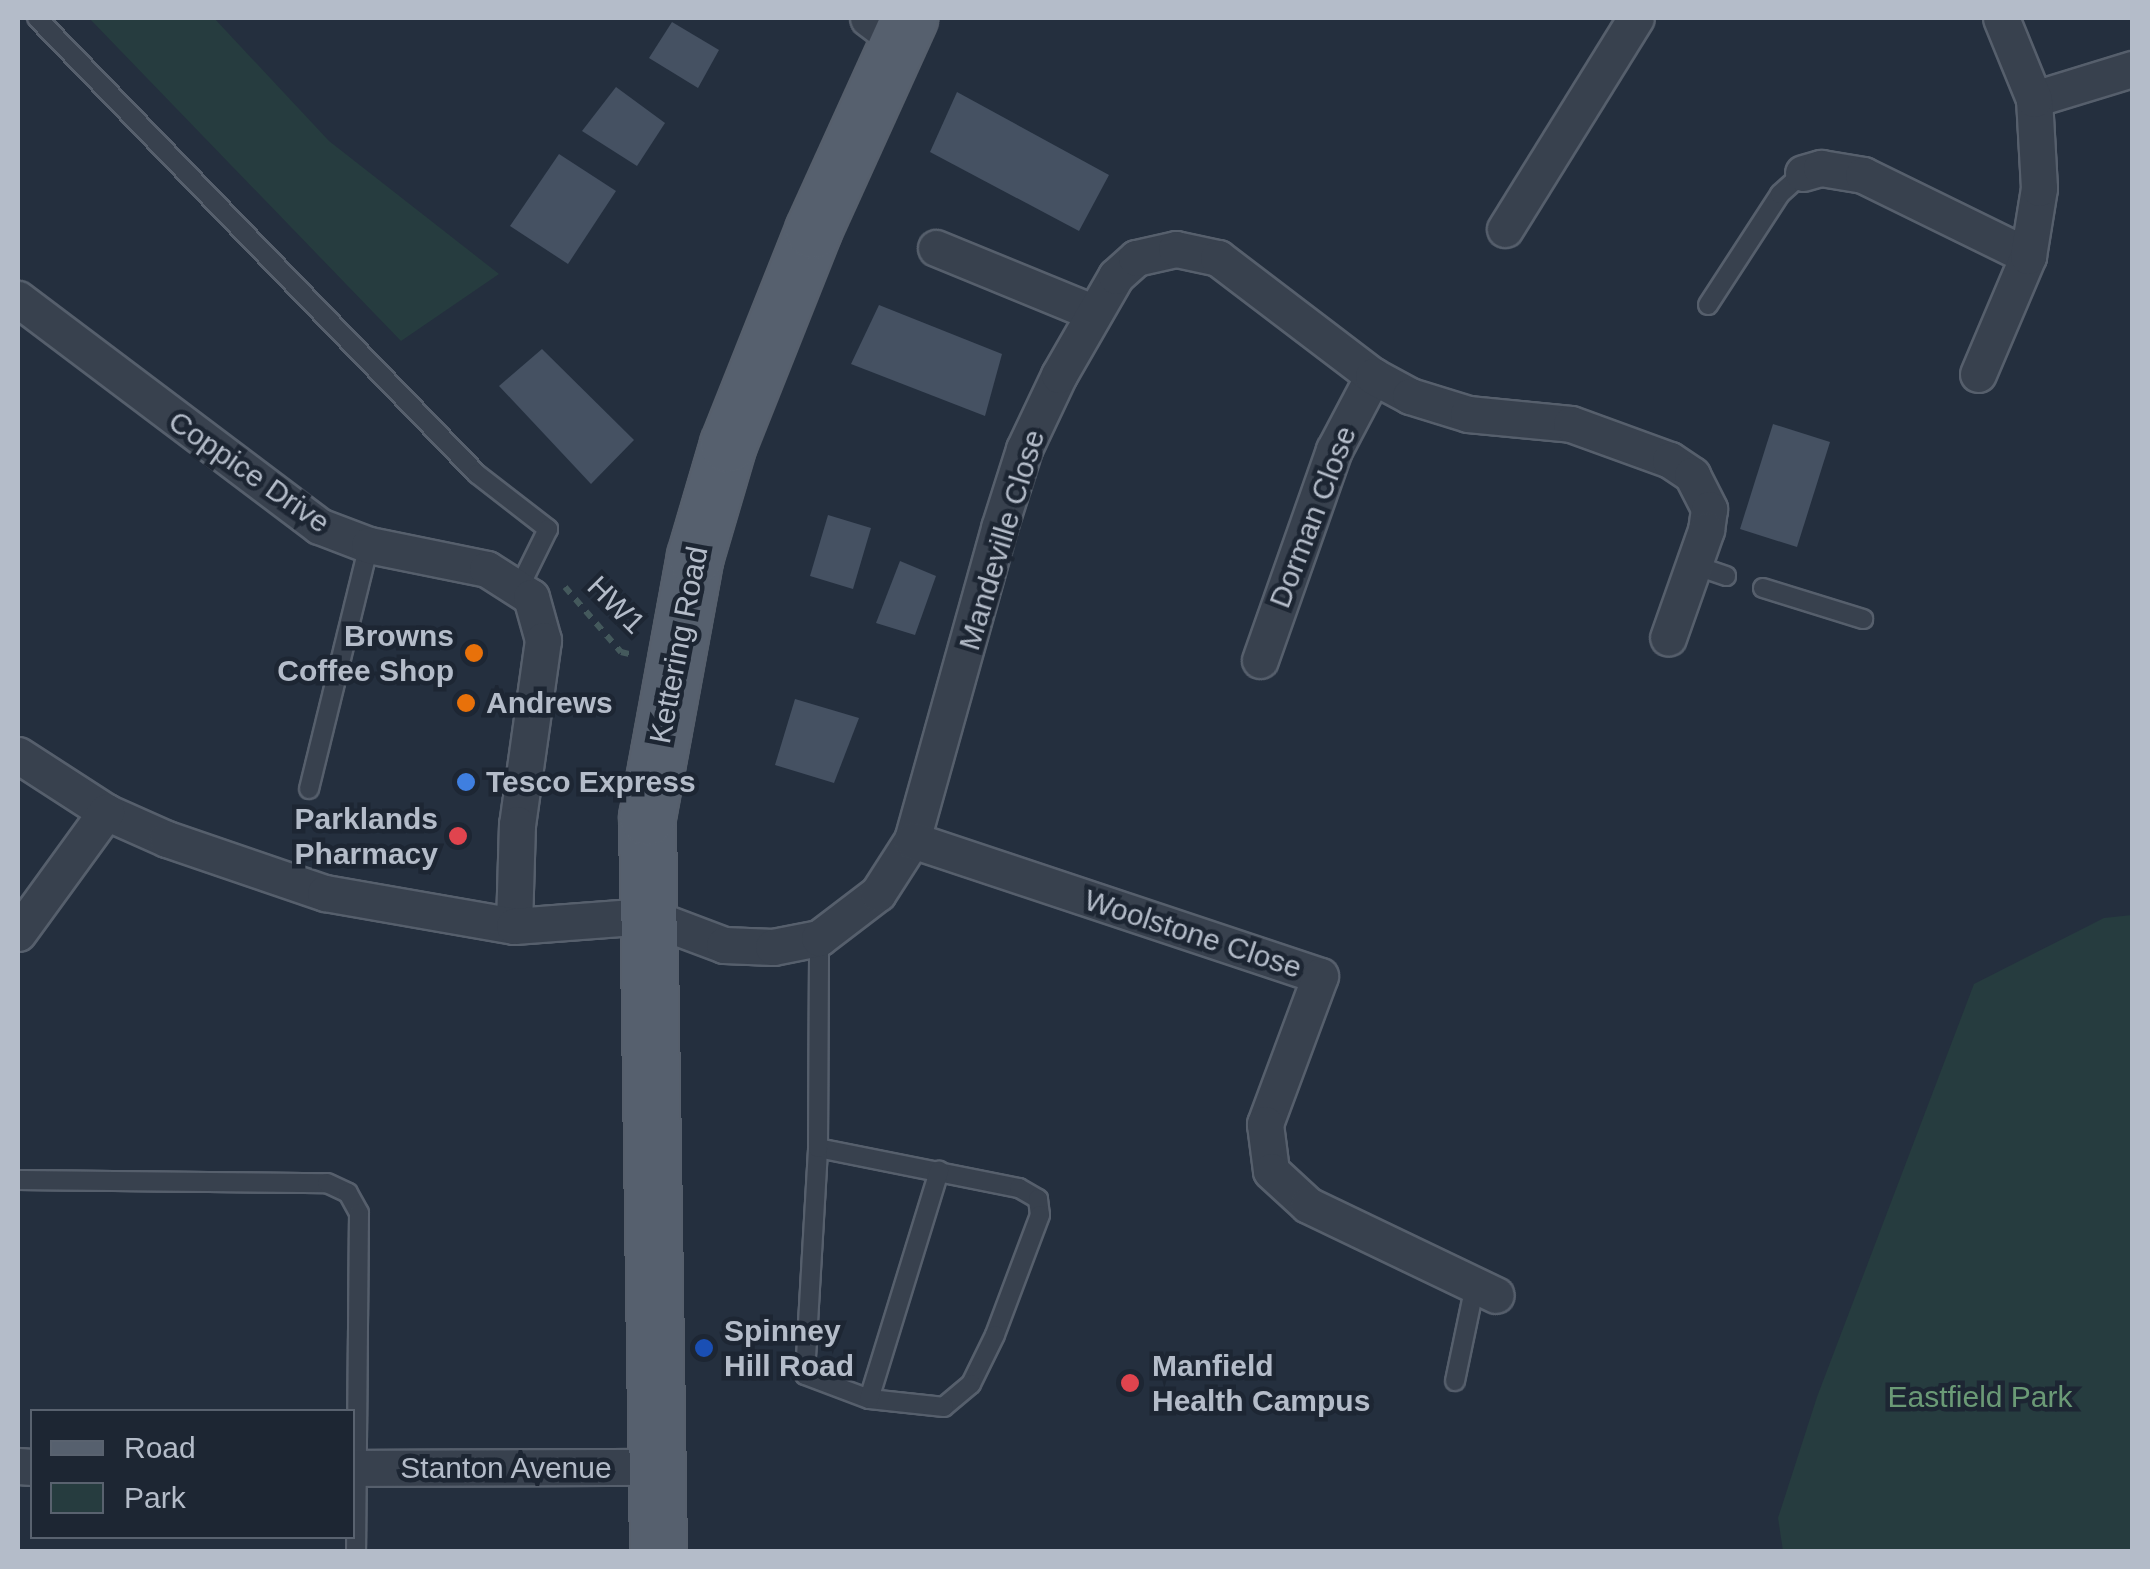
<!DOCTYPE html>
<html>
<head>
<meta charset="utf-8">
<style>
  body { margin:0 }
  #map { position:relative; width:2150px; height:1569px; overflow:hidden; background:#242f3e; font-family:Arial,sans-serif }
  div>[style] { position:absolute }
  .green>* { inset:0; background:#263c3f }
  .building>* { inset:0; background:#455162 }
  .path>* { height:6px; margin-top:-3px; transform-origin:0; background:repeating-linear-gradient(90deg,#44595c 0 8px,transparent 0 16px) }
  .roads { filter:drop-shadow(2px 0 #565f6c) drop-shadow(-2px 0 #565f6c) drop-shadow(0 2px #565f6c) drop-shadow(0 -2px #565f6c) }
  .lane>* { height:18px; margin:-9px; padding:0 9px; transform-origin:9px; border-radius:9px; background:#38414e }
  .street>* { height:35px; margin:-17.5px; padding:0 17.5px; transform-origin:17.5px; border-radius:17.5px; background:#38414e }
  .primary>* { height:55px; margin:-27.5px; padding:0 27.5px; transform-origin:27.5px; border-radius:27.5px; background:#56606e }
  .dots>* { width:28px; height:28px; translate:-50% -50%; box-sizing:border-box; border:5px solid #1d2633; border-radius:50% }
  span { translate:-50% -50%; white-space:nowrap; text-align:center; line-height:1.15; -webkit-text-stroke:9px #1d2633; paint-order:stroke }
  .street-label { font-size:30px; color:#b4bcc9 }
  .poi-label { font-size:30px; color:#b4bcc9; font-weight:700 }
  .right { translate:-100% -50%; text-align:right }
  .left { translate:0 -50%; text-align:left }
  .park-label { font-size:30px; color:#6b9a76 }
  .frame { position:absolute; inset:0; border:20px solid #b4bcc9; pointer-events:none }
  .legend { position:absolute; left:30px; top:1409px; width:325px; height:130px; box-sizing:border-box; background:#1d2633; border:2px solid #59626f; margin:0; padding:12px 18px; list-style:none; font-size:30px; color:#b4bcc9 }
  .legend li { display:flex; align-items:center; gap:20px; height:50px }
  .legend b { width:50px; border:2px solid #59626f }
</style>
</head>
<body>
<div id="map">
  <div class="green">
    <div style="clip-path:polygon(89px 18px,214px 18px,329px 141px,499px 274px,401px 341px)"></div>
    <div style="clip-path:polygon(2132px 915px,2132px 1551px,1783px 1551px,1778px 1518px,1817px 1397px,1974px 984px,2104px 918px)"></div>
  </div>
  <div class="building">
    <div style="clip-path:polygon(672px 22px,719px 50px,698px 88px,649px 58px)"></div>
    <div style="clip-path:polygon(616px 87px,665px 123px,637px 166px,582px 131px)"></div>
    <div style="clip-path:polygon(957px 92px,1109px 175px,1079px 231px,930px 152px)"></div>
    <div style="clip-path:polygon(559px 154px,616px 191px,568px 264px,510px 226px)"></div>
    <div style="clip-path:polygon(879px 305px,1002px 354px,985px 416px,851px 364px)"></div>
    <div style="clip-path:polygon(542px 349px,634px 440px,591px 484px,499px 386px)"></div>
    <div style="clip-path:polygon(1773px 424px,1830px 442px,1797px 547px,1740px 529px)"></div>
    <div style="clip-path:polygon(828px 515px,871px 528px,853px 589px,810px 576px)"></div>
    <div style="clip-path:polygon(900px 561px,936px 576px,915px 635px,876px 623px)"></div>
    <div style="clip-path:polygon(795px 699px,859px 718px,834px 783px,775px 765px)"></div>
  </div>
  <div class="path">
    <div style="left:565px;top:587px;width:86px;rotate:49.3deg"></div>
    <div style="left:621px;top:652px;width:12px;rotate:14deg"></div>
  </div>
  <div class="roads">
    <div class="lane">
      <div style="left:37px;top:18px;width:634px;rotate:46.02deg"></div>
      <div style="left:477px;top:474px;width:90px;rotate:37.8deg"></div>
      <div style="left:548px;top:529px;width:64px;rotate:116.2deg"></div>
      <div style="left:1708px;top:305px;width:132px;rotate:-57deg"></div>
      <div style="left:1780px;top:194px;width:31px;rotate:-42deg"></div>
      <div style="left:1694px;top:565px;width:34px;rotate:19deg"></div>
      <div style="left:1763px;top:588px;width:105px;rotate:17.2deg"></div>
      <div style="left:309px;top:789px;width:251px;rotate:-76.2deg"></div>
      <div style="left:818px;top:1148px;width:205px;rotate:11.3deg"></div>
      <div style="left:1019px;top:1188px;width:22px;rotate:30deg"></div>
      <div style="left:1038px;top:1199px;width:16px;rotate:83deg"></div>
      <div style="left:1040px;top:1215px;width:128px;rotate:110.6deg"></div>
      <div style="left:995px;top:1335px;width:55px;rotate:116.1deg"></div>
      <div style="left:971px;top:1384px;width:35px;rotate:140deg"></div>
      <div style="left:944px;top:1407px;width:75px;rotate:-173.9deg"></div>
      <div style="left:869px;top:1399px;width:68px;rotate:-159.4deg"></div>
      <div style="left:805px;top:1375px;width:227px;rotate:-86.7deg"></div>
      <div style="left:818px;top:1148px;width:210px;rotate:-89.7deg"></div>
      <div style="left:18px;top:1180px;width:309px;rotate:0.6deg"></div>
      <div style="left:327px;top:1183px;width:23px;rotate:25deg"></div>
      <div style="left:348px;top:1193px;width:23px;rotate:61deg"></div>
      <div style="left:359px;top:1213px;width:339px;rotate:90.5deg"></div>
      <div style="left:1455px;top:1381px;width:98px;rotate:-78.2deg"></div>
      <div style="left:869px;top:1399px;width:239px;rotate:-72.9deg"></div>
    </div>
    <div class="street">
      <div style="left:868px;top:18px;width:38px;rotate:37deg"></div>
      <div style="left:2034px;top:99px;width:102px;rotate:-17deg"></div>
      <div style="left:1803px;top:173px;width:19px;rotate:-16deg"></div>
      <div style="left:1821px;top:168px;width:43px;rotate:9.5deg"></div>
      <div style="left:1863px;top:175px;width:184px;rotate:26.1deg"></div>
      <div style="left:1505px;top:229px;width:248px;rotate:-58.2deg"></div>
      <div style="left:936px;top:248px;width:169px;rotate:22.3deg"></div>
      <div style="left:18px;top:299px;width:377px;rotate:37deg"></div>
      <div style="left:319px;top:526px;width:53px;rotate:20.8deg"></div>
      <div style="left:369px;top:545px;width:120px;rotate:11.5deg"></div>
      <div style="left:487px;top:569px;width:52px;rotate:32.5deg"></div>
      <div style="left:531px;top:597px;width:45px;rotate:74.4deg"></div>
      <div style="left:543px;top:640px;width:186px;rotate:98deg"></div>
      <div style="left:517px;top:824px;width:102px;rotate:91.7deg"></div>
      <div style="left:1978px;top:374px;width:128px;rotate:-67deg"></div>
      <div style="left:2028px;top:256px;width:69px;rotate:-80.8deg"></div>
      <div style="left:2039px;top:188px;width:89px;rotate:-93.2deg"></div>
      <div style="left:2034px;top:99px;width:87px;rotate:-112.2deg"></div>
      <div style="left:1260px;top:660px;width:223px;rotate:-70.6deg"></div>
      <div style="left:1334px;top:450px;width:84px;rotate:-62.2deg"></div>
      <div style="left:18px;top:755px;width:105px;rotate:32.9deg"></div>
      <div style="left:106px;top:812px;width:67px;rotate:23.9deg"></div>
      <div style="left:167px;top:839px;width:167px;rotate:18.9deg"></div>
      <div style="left:325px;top:893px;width:192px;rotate:9.9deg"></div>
      <div style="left:514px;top:926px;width:133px;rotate:-4.3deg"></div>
      <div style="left:647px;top:916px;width:82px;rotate:20.6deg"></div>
      <div style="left:724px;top:945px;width:49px;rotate:2.3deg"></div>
      <div style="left:773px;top:947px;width:47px;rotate:-11.1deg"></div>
      <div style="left:819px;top:938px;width:74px;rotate:-37.3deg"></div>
      <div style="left:878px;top:893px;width:63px;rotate:-57.3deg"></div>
      <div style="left:912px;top:840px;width:324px;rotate:-74.4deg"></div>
      <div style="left:999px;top:528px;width:83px;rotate:-72.4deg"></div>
      <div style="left:1024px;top:449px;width:82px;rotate:-64.7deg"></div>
      <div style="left:1059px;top:375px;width:114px;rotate:-60.1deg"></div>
      <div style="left:1116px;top:276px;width:27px;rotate:-42deg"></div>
      <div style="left:1136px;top:258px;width:41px;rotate:-12.7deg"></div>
      <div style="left:1176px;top:249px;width:43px;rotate:12.1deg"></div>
      <div style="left:1218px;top:258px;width:195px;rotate:37.3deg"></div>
      <div style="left:1373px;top:376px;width:42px;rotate:28.4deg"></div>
      <div style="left:1410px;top:396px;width:61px;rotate:17.2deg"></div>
      <div style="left:1468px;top:414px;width:103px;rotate:5.5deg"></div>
      <div style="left:1571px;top:424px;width:105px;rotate:20deg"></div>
      <div style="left:1670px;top:460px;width:27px;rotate:34deg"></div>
      <div style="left:1692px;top:475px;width:38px;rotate:63deg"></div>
      <div style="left:1709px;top:509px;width:21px;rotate:98deg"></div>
      <div style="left:1706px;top:530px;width:114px;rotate:109.4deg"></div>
      <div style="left:912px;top:840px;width:430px;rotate:18.4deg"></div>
      <div style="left:1320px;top:976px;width:158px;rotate:110.4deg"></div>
      <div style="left:1265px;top:1124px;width:47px;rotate:82.7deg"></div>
      <div style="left:1271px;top:1171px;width:50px;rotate:42.6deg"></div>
      <div style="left:1308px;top:1205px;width:208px;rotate:25.6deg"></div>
      <div style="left:18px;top:933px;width:150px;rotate:-54deg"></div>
      <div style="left:18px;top:1466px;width:14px;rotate:4deg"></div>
      <div style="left:352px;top:1468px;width:307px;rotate:-0.2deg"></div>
    </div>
    <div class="primary">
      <div style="left:658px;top:1552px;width:735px;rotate:-90.86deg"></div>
      <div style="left:647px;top:817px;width:265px;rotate:-79.6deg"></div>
      <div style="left:695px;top:556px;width:117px;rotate:-73.6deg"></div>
      <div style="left:728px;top:444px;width:230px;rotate:-68.3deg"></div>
      <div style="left:813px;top:230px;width:233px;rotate:-65.6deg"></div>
    </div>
  </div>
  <div class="dots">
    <div style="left:474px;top:653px;background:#e8710a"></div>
    <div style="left:466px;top:703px;background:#e8710a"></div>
    <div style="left:466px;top:782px;background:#3f7fe0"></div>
    <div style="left:458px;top:836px;background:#e0444e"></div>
    <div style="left:704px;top:1348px;background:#1a4fb4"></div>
    <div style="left:1130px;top:1383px;background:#e0444e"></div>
  </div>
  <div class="street-label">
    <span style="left:249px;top:472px;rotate:35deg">Coppice Drive</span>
    <span style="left:1313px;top:517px;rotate:-69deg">Dorman Close</span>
    <span style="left:1002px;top:540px;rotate:-73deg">Mandeville Close</span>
    <span style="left:616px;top:605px;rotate:45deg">HW1</span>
    <span style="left:679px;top:645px;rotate:-79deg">Kettering Road</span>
    <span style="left:1193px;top:934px;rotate:18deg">Woolstone Close</span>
    <span style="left:506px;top:1468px">Stanton Avenue</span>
  </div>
  <div class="poi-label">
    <span class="right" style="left:454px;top:653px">Browns<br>Coffee Shop</span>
    <span class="left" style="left:486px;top:703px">Andrews</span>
    <span class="left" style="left:486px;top:782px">Tesco Express</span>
    <span class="right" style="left:438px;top:836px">Parklands<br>Pharmacy</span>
    <span class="left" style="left:724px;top:1348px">Spinney<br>Hill Road</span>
    <span class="left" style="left:1152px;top:1383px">Manfield<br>Health Campus</span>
  </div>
  <div class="park-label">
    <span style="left:1980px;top:1397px">Eastfield Park</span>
  </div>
  <div class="frame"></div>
  <ul class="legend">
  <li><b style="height:12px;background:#56606e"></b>Road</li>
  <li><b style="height:28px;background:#263c3f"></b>Park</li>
  </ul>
</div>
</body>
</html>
